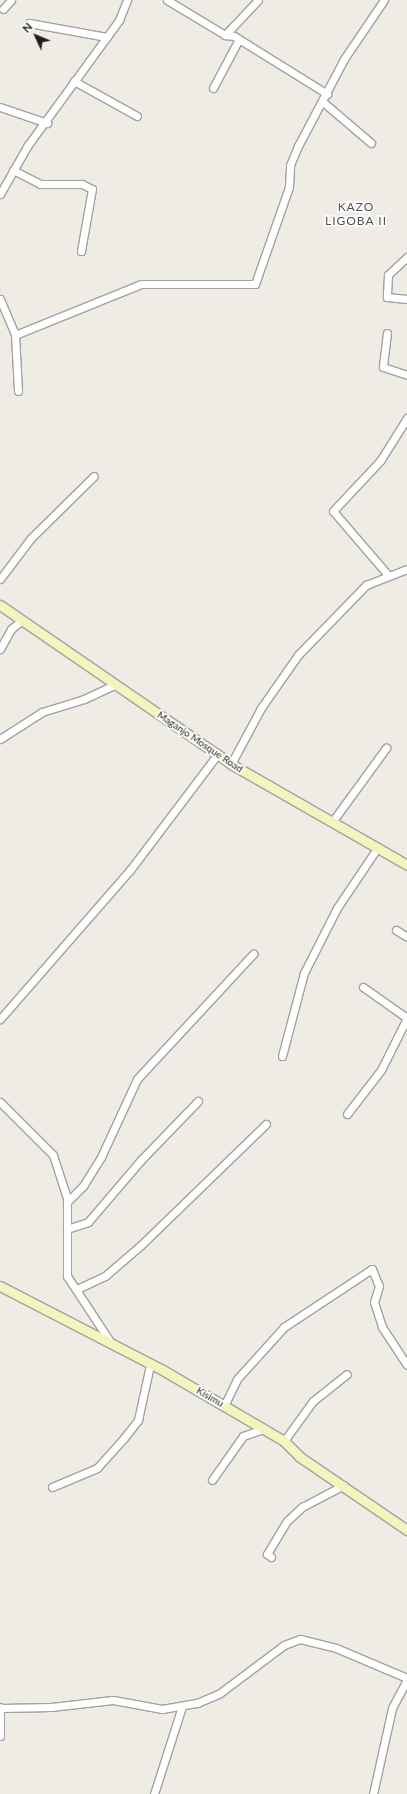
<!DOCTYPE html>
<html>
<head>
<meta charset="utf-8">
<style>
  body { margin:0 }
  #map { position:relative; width:407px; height:1794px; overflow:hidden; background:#efebe5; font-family:Lato,sans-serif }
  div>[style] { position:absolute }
  .roads { filter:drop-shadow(1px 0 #a2a2a2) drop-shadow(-1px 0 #a2a2a2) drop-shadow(0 1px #a2a2a2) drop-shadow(0 -1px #a2a2a2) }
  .street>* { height:7px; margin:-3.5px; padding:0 3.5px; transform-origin:3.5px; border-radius:3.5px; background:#fff }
  .secondary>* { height:9px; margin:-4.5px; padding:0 4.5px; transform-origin:4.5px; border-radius:4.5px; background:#f4f4be }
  span { translate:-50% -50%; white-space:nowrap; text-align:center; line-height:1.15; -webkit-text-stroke:3.5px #fff; paint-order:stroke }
  .street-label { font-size:10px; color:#1e1e1e }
  .quarter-label { font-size:12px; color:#515151; letter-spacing:1px }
  .north { position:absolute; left:16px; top:16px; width:40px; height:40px; -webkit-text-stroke:3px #fff; paint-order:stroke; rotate:314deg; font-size:11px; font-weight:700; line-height:16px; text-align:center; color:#1e1e1e }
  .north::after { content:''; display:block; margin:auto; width:14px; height:18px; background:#1e1e1e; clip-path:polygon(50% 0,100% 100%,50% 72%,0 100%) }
</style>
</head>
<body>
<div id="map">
  <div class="roads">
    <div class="street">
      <div style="left:167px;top:0;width:68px;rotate:31.1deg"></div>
      <div style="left:225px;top:35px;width:9px;rotate:6deg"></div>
      <div style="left:234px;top:36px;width:110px;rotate:31.9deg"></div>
      <div style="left:3px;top:9px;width:12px;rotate:-48deg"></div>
      <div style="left:29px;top:23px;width:79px;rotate:10.2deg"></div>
      <div style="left:225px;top:35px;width:48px;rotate:-46.7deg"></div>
      <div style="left:74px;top:81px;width:72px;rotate:29.1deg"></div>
      <div style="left:213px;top:88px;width:53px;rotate:-62deg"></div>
      <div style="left:323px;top:102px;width:63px;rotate:40.5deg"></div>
      <div style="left:0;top:107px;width:50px;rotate:18.8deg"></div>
      <div style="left:13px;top:170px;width:30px;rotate:27deg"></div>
      <div style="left:40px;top:184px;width:42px"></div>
      <div style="left:82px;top:184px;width:11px;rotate:27deg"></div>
      <div style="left:92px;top:189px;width:63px;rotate:100.1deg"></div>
      <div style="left:0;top:194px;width:56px;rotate:-60.3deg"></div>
      <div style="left:28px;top:145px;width:155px;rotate:-53.9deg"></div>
      <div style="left:119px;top:20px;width:22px;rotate:-68deg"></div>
      <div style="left:407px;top:257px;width:26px;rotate:137deg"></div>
      <div style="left:388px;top:275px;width:22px;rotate:93deg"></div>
      <div style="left:387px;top:297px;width:20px;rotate:6deg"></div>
      <div style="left:0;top:299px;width:39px;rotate:67deg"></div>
      <div style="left:15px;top:335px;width:56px;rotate:86.9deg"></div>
      <div style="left:387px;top:333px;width:34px;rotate:97deg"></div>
      <div style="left:383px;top:367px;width:25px;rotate:18deg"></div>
      <div style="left:15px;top:335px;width:136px;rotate:-22deg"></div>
      <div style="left:141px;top:284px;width:114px"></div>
      <div style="left:255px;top:284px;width:103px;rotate:-70.7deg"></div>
      <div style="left:289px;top:187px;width:22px;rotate:-87deg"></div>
      <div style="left:290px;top:165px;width:21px;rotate:-67deg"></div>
      <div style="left:298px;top:146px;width:98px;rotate:-62.1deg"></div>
      <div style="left:344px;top:59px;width:71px;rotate:-55.9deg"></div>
      <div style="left:388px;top:575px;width:84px;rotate:-130.7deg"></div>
      <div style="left:333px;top:511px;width:69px;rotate:-46.8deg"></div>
      <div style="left:380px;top:461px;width:51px;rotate:-57.9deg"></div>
      <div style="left:0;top:579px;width:51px;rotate:-52.9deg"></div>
      <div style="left:31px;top:538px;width:88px;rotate:-44.5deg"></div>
      <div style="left:0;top:649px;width:23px;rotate:-61deg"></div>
      <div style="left:11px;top:629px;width:14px;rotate:-39deg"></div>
      <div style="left:0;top:739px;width:50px;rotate:-32.7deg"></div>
      <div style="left:42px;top:712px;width:44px;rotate:-17.2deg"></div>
      <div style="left:84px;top:699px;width:35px;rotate:-25deg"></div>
      <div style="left:231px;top:764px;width:64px;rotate:-61.8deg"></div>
      <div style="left:261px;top:708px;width:65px;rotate:-55.1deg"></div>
      <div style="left:298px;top:655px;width:98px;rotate:-45.8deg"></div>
      <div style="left:366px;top:585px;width:44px;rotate:-21.3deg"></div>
      <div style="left:332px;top:822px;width:92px;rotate:-53.9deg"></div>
      <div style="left:396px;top:930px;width:13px;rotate:32deg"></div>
      <div style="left:363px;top:987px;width:54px;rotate:35.2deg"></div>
      <div style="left:0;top:1019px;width:198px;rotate:-48.9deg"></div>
      <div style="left:130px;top:870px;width:139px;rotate:-52.9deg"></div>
      <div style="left:282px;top:1056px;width:86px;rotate:-75.2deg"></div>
      <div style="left:304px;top:973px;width:73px;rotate:-63.1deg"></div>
      <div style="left:337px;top:908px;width:73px;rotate:-56.1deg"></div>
      <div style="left:0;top:1102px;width:75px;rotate:45deg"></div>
      <div style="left:53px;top:1155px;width:45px;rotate:72deg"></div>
      <div style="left:67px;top:1198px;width:78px;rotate:90deg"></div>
      <div style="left:67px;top:1276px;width:80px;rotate:56.7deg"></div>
      <div style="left:347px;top:1114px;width:56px;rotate:-52.3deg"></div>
      <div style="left:381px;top:1070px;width:58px;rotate:-63.4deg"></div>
      <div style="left:67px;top:1202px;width:23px;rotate:-45deg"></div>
      <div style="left:83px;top:1186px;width:34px;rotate:-58deg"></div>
      <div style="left:101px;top:1157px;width:86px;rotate:-65.2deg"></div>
      <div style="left:137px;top:1079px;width:171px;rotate:-47.1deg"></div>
      <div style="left:67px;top:1229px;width:22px;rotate:-18deg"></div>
      <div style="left:88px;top:1222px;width:82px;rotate:-49.5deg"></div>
      <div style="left:141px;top:1160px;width:82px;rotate:-46deg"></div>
      <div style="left:77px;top:1289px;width:31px;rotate:-25deg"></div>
      <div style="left:105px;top:1276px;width:48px;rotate:-40.7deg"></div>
      <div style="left:141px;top:1245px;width:174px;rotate:-44.1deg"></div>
      <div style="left:224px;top:1406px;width:30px;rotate:-64deg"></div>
      <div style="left:237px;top:1379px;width:70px;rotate:-47.9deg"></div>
      <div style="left:284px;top:1327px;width:105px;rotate:-33.4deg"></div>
      <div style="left:372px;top:1269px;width:18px;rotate:68deg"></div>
      <div style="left:379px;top:1286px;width:17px;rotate:107deg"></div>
      <div style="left:374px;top:1302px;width:26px;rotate:72deg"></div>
      <div style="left:382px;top:1327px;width:45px;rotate:56.7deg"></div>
      <div style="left:284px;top:1441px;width:49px;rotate:-54.1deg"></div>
      <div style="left:313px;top:1401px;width:43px;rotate:-38.5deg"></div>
      <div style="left:212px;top:1480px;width:54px;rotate:-54.8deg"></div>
      <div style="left:243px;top:1436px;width:21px;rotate:-19deg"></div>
      <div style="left:52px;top:1487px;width:49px;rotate:-22.9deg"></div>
      <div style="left:97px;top:1468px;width:40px;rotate:-48deg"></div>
      <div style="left:124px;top:1438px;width:23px;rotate:-52deg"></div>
      <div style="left:138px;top:1420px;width:56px;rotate:-77.7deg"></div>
      <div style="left:271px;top:1557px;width:5px;rotate:-143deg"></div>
      <div style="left:267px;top:1554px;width:39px;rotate:-59deg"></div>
      <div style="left:287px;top:1521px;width:21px;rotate:-43deg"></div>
      <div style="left:302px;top:1507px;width:47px;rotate:-27.6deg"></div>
      <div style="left:0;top:1707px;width:29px;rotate:90deg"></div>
      <div style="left:2px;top:1708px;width:49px;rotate:-1.2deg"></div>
      <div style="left:51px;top:1707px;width:62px;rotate:-6.4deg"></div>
      <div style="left:113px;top:1700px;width:50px;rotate:10.4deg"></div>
      <div style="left:162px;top:1709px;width:36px;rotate:-10deg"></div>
      <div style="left:197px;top:1703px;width:25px;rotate:-23deg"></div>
      <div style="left:220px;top:1693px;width:80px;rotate:-36.9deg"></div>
      <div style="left:284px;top:1645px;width:17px;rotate:-21deg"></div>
      <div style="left:300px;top:1639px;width:37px;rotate:14deg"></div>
      <div style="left:336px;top:1648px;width:77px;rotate:22.9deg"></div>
      <div style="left:154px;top:1794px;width:92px;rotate:-72.3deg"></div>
      <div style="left:373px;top:1794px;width:88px;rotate:-77.5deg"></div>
      <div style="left:392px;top:1708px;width:32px;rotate:-62deg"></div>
    </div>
    <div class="secondary">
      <div style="left:0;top:605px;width:280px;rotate:34.5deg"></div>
      <div style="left:231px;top:764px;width:203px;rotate:29.8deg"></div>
      <div style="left:0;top:1286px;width:181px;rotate:27.3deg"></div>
      <div style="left:161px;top:1369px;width:143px;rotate:30.3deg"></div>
      <div style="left:284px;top:1441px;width:23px;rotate:45deg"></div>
      <div style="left:300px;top:1457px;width:130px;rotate:34.3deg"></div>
    </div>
  </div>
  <div class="street-label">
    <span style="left:200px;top:742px;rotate:34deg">Maganjo Mosque Road</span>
    <span style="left:210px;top:1397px;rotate:30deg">Kisimu</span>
  </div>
  <div class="quarter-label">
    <span style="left:356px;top:214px">KAZO<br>LIGOBA II</span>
  </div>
  <div class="north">N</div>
</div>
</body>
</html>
